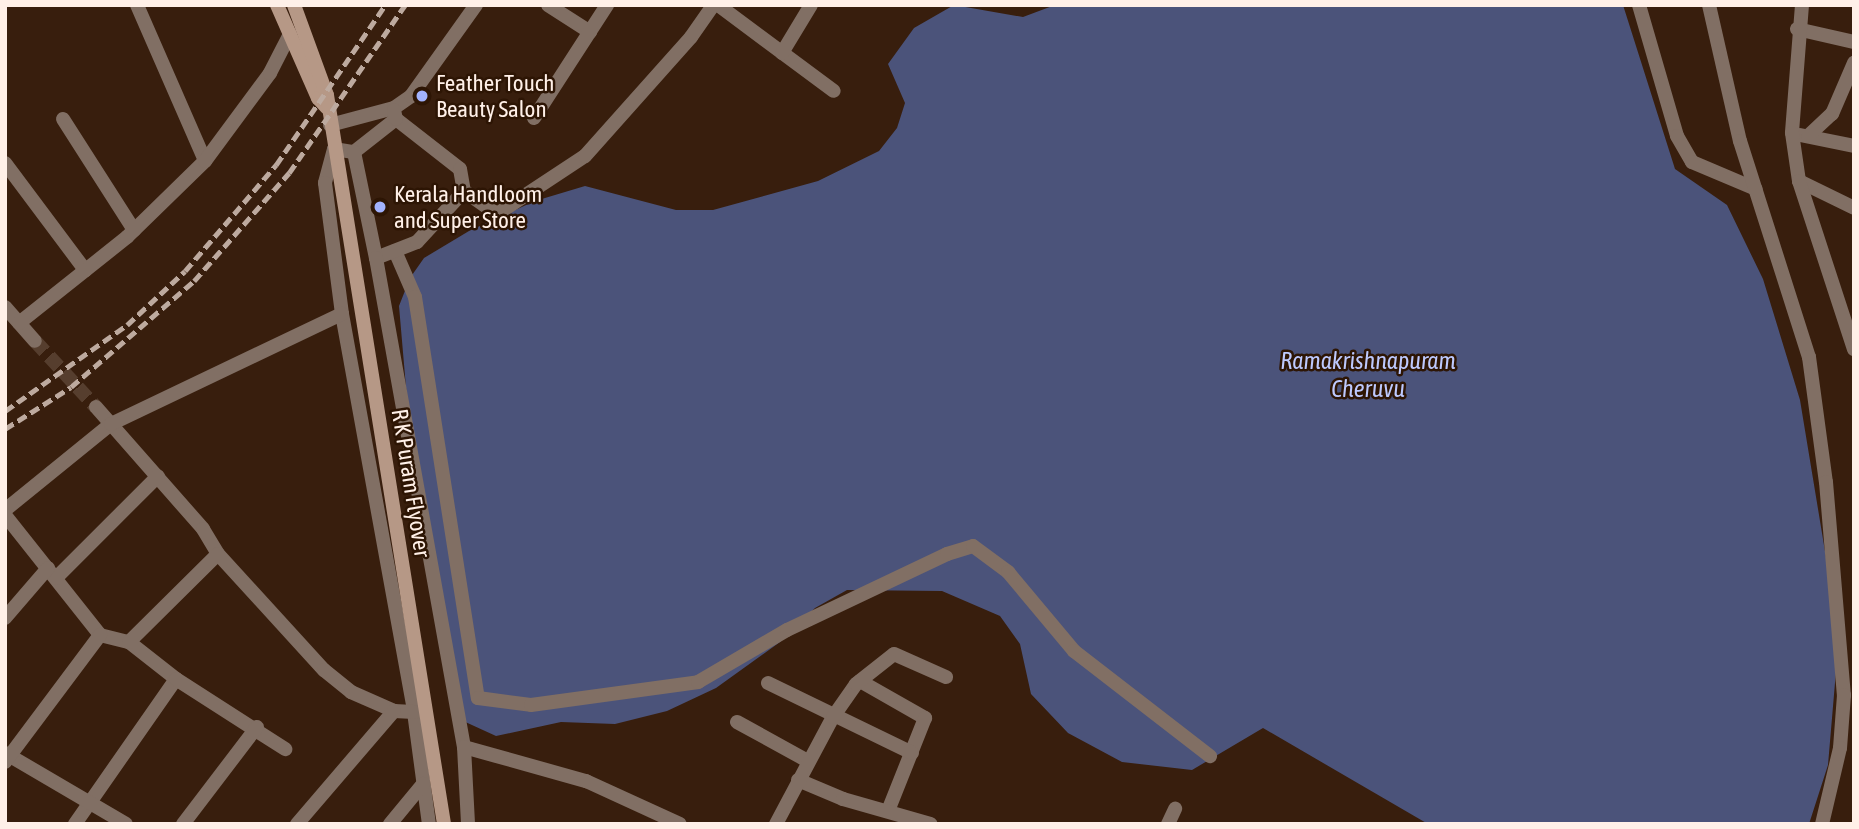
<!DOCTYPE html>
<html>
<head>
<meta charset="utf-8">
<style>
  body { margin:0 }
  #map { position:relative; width:1859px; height:829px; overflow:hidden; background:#381e0d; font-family:"Asap Condensed",sans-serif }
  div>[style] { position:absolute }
  .water>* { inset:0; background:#4b537a }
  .minor-tunnel>* { height:14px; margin-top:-7px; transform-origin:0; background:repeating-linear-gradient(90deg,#563e2e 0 14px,transparent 0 21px) }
  .minor>* { height:14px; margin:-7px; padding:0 7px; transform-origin:7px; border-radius:7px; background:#816f64 }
  .tertiary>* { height:14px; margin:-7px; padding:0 7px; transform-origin:7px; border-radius:7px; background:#816f64 }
  .secondary>* { height:14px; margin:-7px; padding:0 7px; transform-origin:7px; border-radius:7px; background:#b69886 }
  .rail>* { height:4.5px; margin-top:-2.25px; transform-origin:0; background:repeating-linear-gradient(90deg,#bdaa9f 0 10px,transparent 0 15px) }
  .dots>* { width:19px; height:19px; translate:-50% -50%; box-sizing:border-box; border:4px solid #2d1504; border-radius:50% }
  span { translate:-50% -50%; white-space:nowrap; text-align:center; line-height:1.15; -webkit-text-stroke:5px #2d1504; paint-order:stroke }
  .poi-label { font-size:23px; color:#fff0e8 }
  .left { translate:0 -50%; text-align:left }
  .street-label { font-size:23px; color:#fff0e8 }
  .water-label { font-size:24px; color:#bdc9fe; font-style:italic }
  .frame { position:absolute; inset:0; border:7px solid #fff0e8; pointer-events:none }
</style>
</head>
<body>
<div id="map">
  <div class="water">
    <div style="clip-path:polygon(954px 5px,1023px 17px,1055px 5px,1623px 5px,1675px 169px,1727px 205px,1763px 279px,1800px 400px,1839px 636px,1828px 765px,1809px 824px,1428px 824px,1263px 728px,1192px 770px,1122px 762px,1068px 733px,1031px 694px,1020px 644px,1000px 616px,942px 591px,847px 590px,815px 608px,780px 642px,716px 688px,667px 711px,615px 724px,561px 722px,496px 736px,461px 720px,407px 399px,399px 306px,410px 278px,424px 258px,469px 231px,535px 201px,585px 186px,676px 210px,713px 210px,818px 181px,879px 151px,897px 128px,905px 103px,888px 64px,914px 28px)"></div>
  </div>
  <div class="minor-tunnel">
    <div style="left:35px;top:341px;width:90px;rotate:47.3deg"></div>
  </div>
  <div class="minor">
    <div style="left:137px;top:5px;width:170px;rotate:66.4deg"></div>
    <div style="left:548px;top:5px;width:50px;rotate:32.7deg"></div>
    <div style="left:718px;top:5px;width:144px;rotate:36.6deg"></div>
    <div style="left:1639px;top:5px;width:136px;rotate:73.8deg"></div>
    <div style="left:1677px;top:136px;width:30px;rotate:60deg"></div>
    <div style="left:1692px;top:162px;width:69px;rotate:22.9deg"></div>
    <div style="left:1709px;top:5px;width:139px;rotate:77.2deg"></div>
    <div style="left:1740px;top:141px;width:227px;rotate:72.3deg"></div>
    <div style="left:1809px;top:357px;width:126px;rotate:82.3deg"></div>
    <div style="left:1826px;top:482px;width:214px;rotate:85.2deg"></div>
    <div style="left:1844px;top:695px;width:53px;rotate:94.3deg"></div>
    <div style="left:1840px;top:748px;width:78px;rotate:103.3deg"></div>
    <div style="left:1797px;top:29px;width:58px;rotate:12.8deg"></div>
    <div style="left:782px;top:53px;width:56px;rotate:-58.9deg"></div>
    <div style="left:534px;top:118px;width:135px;rotate:-57.1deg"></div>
    <div style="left:63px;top:119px;width:132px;rotate:57.4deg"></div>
    <div style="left:396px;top:119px;width:81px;rotate:38deg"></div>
    <div style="left:460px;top:169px;width:22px;rotate:80deg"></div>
    <div style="left:464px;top:191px;width:40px;rotate:34.9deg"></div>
    <div style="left:497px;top:214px;width:105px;rotate:-33.4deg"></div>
    <div style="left:585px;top:156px;width:159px;rotate:-48.3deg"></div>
    <div style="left:691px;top:37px;width:39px;rotate:-55deg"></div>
    <div style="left:330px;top:125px;width:66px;rotate:-14.9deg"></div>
    <div style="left:394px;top:108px;width:21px;rotate:-35deg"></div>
    <div style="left:411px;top:96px;width:112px;rotate:-54.5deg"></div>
    <div style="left:1800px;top:135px;width:55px;rotate:11.5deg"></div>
    <div style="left:1808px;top:136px;width:33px;rotate:-43deg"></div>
    <div style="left:1832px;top:114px;width:56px;rotate:-66.7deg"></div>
    <div style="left:334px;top:149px;width:35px;rotate:105deg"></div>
    <div style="left:325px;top:183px;width:132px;rotate:82.6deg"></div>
    <div style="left:342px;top:314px;width:404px;rotate:79.7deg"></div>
    <div style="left:414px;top:712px;width:113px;rotate:82.4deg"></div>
    <div style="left:354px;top:152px;width:53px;rotate:-38.2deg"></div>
    <div style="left:396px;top:119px;width:9px;rotate:-103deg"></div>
    <div style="left:5px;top:163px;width:134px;rotate:53.2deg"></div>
    <div style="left:1799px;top:181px;width:61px;rotate:26.1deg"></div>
    <div style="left:395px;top:251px;width:50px;rotate:66.5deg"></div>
    <div style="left:415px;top:297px;width:406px;rotate:81.1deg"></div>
    <div style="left:478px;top:698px;width:53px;rotate:7.5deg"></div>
    <div style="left:531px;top:705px;width:169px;rotate:-7.8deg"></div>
    <div style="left:698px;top:682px;width:103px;rotate:-30.3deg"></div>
    <div style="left:787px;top:630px;width:177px;rotate:-25.4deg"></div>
    <div style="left:947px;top:554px;width:27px;rotate:-17deg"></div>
    <div style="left:973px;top:546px;width:44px;rotate:36.6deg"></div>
    <div style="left:1008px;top:572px;width:103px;rotate:50.1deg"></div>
    <div style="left:1074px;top:651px;width:172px;rotate:37.7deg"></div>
    <div style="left:376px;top:258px;width:44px;rotate:-21.3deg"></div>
    <div style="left:417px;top:242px;width:69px;rotate:-47.3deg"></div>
    <div style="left:5px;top:307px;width:45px;rotate:48.6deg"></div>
    <div style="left:19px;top:323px;width:138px;rotate:-38.5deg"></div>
    <div style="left:127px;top:237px;width:109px;rotate:-44.3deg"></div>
    <div style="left:205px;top:161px;width:109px;rotate:-53.5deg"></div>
    <div style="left:270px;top:73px;width:44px;rotate:-62.9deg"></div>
    <div style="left:96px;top:407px;width:162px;rotate:48.7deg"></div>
    <div style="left:203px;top:529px;width:29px;rotate:59deg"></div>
    <div style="left:218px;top:554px;width:157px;rotate:47.6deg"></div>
    <div style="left:324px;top:670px;width:35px;rotate:39deg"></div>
    <div style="left:351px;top:692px;width:47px;rotate:23.8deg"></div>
    <div style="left:394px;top:711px;width:20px;rotate:3deg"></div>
    <div style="left:5px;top:510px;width:136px;rotate:-39.1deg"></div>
    <div style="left:111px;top:424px;width:256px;rotate:-25.5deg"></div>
    <div style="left:5px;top:515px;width:153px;rotate:51.6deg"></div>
    <div style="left:100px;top:635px;width:30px;rotate:14deg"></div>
    <div style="left:129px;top:642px;width:60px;rotate:38.2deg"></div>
    <div style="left:176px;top:679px;width:177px;rotate:124.9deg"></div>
    <div style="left:56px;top:578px;width:144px;rotate:-45deg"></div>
    <div style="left:5px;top:618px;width:66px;rotate:-49.3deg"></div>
    <div style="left:129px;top:642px;width:125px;rotate:-44.7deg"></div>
    <div style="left:176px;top:679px;width:130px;rotate:32.7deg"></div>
    <div style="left:860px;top:681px;width:75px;rotate:29.6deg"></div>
    <div style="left:925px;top:718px;width:100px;rotate:111.7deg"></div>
    <div style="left:768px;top:683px;width:160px;rotate:25.9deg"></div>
    <div style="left:737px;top:722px;width:81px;rotate:28.8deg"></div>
    <div style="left:464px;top:747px;width:127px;rotate:15.6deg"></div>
    <div style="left:586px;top:781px;width:103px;rotate:24.6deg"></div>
    <div style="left:5px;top:753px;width:140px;rotate:30.4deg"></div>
    <div style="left:5px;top:762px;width:159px;rotate:-53.2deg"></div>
    <div style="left:798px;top:780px;width:49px;rotate:22.9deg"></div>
    <div style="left:843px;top:799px;width:91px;rotate:15.9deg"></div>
    <div style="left:183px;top:824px;width:122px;rotate:-52.7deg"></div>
    <div style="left:297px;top:824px;width:149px;rotate:-49.4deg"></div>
    <div style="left:390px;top:824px;width:52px;rotate:-50.5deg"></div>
    <div style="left:776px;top:824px;width:121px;rotate:-62deg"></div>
    <div style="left:833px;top:717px;width:40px;rotate:-55.1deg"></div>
    <div style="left:856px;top:684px;width:48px;rotate:-38.3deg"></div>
    <div style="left:894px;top:654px;width:57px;rotate:23.9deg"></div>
    <div style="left:1168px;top:824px;width:17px;rotate:-65deg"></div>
  </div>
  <div class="tertiary">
    <div style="left:1802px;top:5px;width:128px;rotate:94.5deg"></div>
    <div style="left:1792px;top:133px;width:49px;rotate:81.7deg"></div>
    <div style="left:1799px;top:181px;width:177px;rotate:71.9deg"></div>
    <div style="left:334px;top:149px;width:20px;rotate:9deg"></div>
    <div style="left:354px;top:152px;width:108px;rotate:78.3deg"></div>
    <div style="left:376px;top:258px;width:497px;rotate:79.8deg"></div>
    <div style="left:464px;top:747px;width:77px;rotate:87deg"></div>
  </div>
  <div class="secondary">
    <div style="left:277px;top:5px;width:102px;rotate:66.2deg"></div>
    <div style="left:318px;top:98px;width:13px;rotate:48deg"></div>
    <div style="left:294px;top:5px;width:96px;rotate:69.9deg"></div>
    <div style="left:327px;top:95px;width:738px;rotate:80.88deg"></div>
  </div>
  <div class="rail">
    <div style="left:5px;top:411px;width:149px;rotate:-35.2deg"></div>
    <div style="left:127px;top:325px;width:79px;rotate:-43deg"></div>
    <div style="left:185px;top:271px;width:140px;rotate:-49.4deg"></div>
    <div style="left:276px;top:165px;width:194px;rotate:-55.7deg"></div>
    <div style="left:5px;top:429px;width:78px;rotate:-32.5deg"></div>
    <div style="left:71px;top:387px;width:162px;rotate:-40.8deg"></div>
    <div style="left:194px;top:281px;width:144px;rotate:-48.7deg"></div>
    <div style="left:289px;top:173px;width:204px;rotate:-55.4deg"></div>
  </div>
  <div class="dots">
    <div style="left:422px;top:96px;background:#a2b2fd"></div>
    <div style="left:380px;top:207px;background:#a2b2fd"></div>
  </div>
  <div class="poi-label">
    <span class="left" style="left:436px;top:96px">Feather Touch<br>Beauty Salon</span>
    <span class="left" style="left:394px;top:207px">Kerala Handloom<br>and Super Store</span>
  </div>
  <div class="street-label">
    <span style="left:411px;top:483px;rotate:81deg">R K Puram Flyover</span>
  </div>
  <div class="water-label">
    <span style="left:1368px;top:375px">Ramakrishnapuram<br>Cheruvu</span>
  </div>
  <div class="frame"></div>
</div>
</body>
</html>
